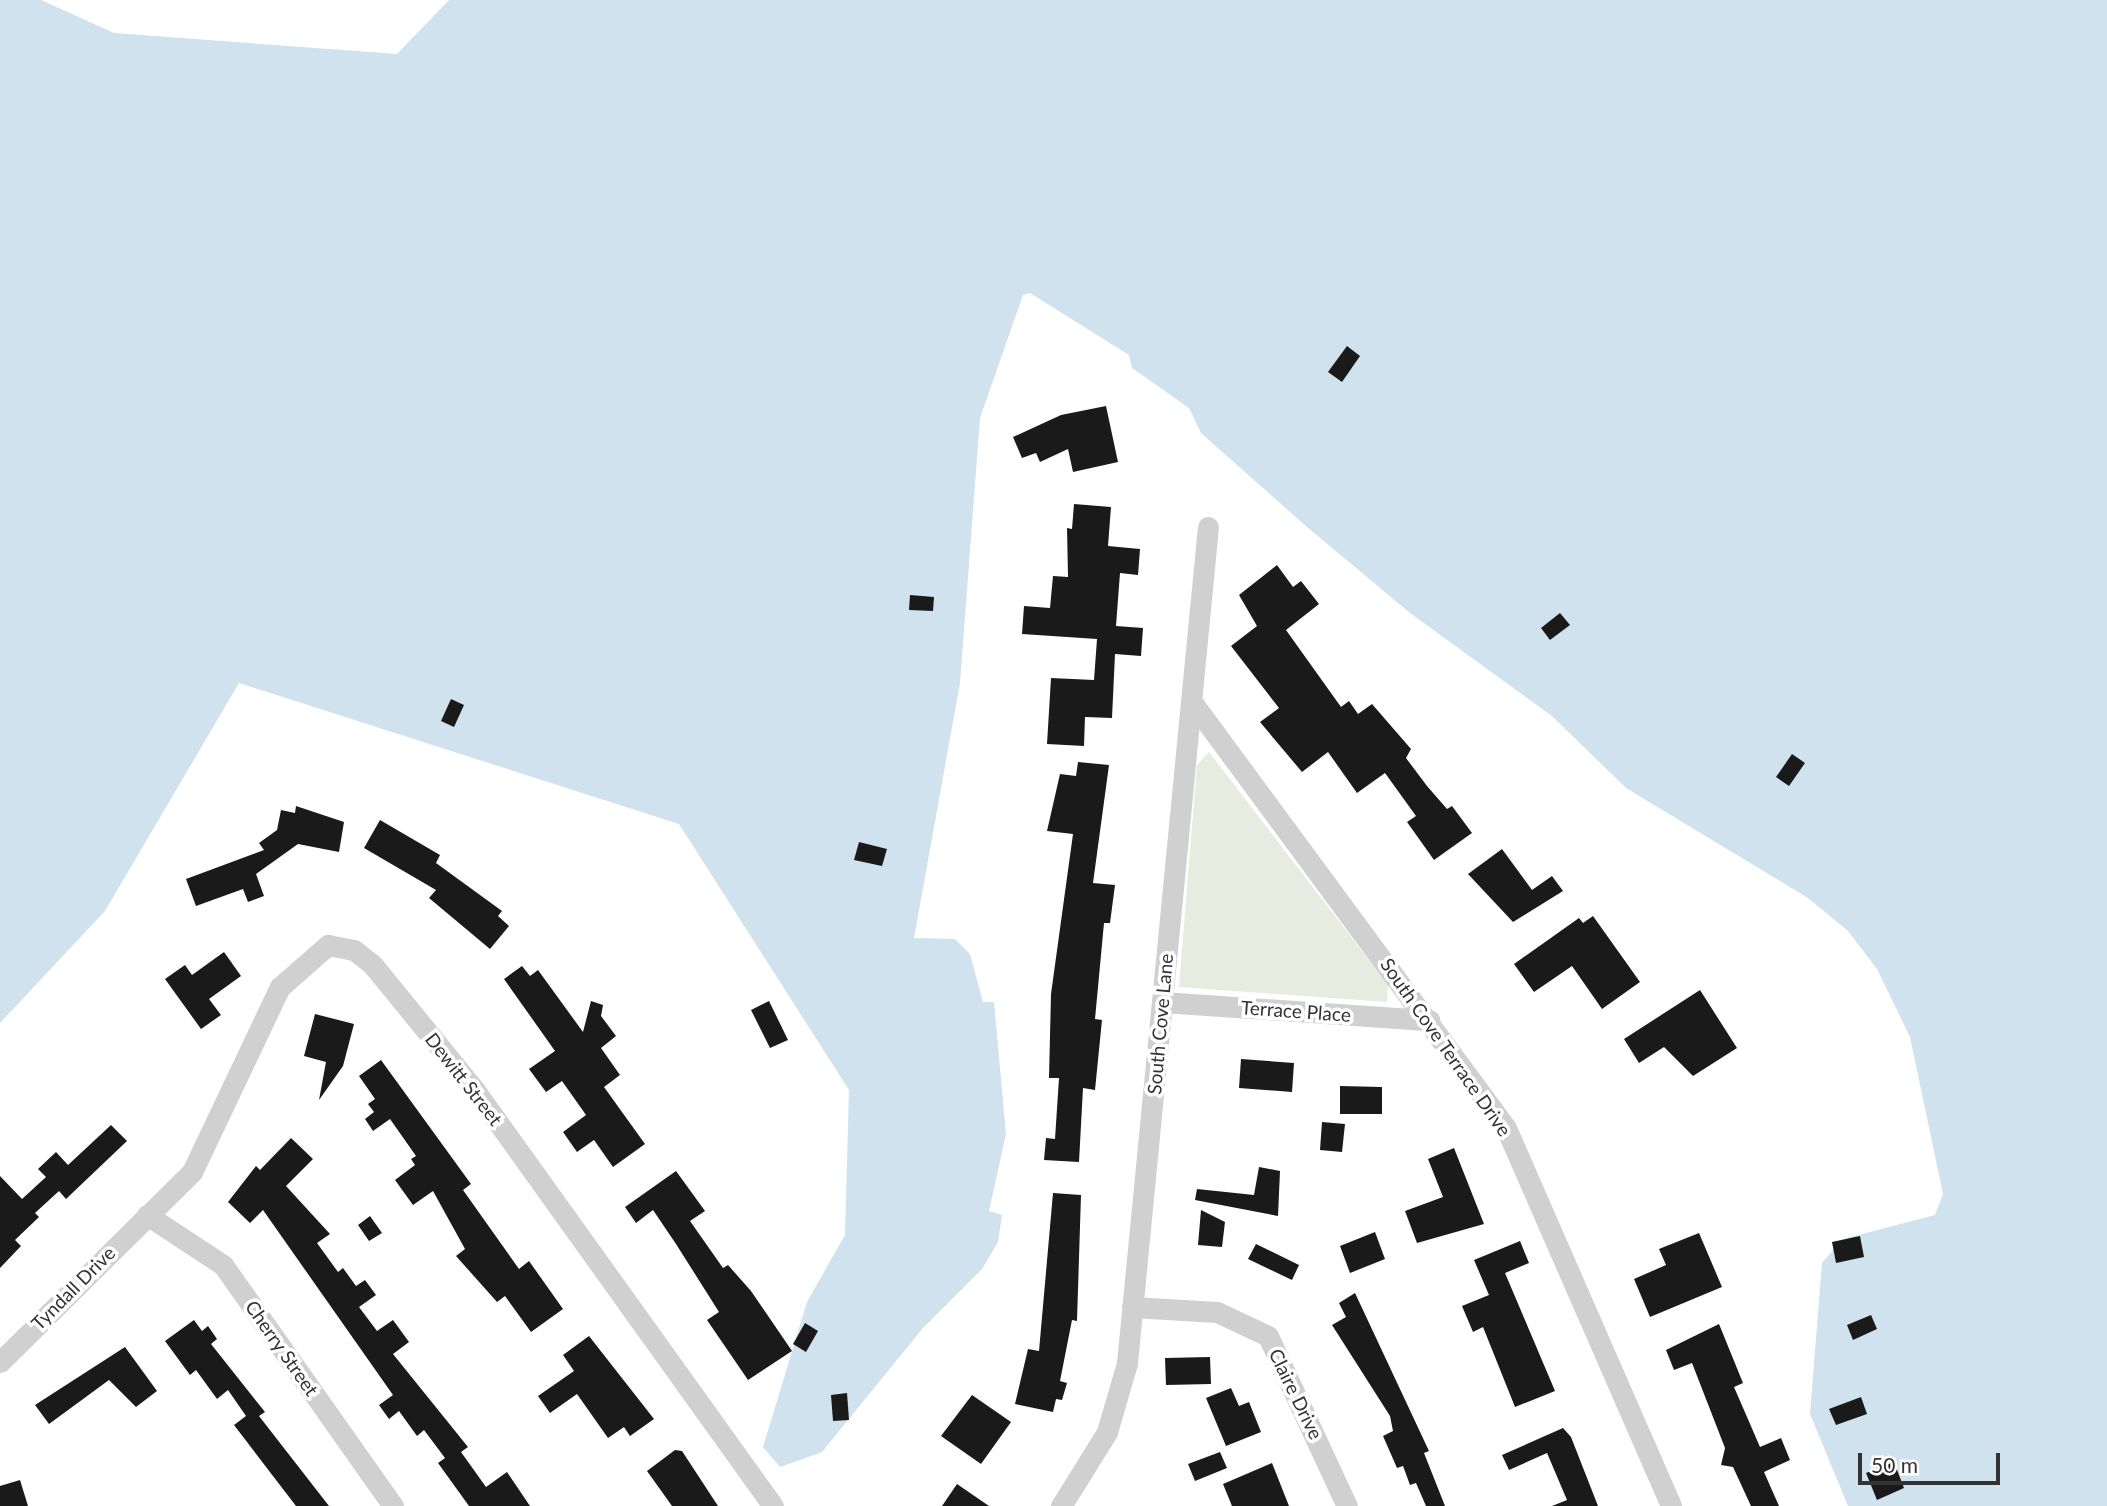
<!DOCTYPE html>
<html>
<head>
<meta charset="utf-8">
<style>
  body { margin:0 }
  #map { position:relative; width:2107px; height:1506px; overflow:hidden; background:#fff; font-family:Lato,sans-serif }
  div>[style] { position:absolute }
  .green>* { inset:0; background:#e6ecdf }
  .water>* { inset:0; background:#cfe2ee }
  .building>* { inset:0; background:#1a1a1a }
  .minor>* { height:21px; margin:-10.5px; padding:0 10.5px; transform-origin:10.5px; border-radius:10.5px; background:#d0d0d0 }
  span { translate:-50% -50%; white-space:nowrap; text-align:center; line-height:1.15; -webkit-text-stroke:7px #fff; paint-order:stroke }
  .street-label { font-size:19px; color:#333 }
  .scale { position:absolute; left:1858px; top:1453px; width:142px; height:32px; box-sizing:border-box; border:4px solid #333; border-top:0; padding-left:9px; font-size:21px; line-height:24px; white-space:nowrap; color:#333; -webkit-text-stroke:5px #fff; paint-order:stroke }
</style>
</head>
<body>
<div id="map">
  <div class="green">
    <div style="clip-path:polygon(1209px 752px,1388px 985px,1387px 1002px,1179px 987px,1197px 765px)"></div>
  </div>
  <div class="water">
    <div style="clip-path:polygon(0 0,41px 0,114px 33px,397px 54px,449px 0,2107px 0,2107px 1506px,1848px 1506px,1810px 1414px,1822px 1263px,1843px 1239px,1935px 1215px,1943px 1194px,1910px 1037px,1877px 969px,1848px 931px,1808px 898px,1626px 788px,1552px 716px,1410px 613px,1307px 527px,1201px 433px,1189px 408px,1132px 368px,1129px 355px,1030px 293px,1023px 295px,980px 418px,960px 683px,914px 938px,955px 939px,970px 954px,983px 1002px,994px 1002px,1006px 1134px,989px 1211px,1002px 1215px,998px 1242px,982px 1269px,923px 1328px,822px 1452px,780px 1467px,763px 1447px,807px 1302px,845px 1235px,849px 1090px,679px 824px,239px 683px,105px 911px,0 1023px)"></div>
  </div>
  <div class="building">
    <div style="clip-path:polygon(1347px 346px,1360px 356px,1342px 382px,1328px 372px)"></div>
    <div style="clip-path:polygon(1106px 406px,1118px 462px,1073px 472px,1068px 449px,1040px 462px,1036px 453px,1022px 458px,1013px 437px,1061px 415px)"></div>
    <div style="clip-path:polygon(1074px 504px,1111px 507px,1108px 546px,1140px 549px,1138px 575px,1120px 573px,1116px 626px,1143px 628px,1141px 656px,1115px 654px,1112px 718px,1085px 717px,1084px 746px,1047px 744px,1051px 678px,1094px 680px,1097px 639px,1022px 634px,1024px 606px,1050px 608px,1053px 576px,1068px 577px,1067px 528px,1072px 529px)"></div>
    <div style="clip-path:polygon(1277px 565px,1293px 587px,1301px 581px,1319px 604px,1286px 630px,1341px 707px,1349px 701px,1358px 714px,1372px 704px,1411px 749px,1406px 758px,1427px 786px,1447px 809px,1452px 806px,1472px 833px,1434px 860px,1407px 822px,1416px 816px,1385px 773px,1357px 793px,1328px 752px,1302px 772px,1260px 722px,1279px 708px,1231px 646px,1257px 626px,1239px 595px)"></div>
    <div style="clip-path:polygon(910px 595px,934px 597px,933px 611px,909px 610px)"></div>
    <div style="clip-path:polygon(1560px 613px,1570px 625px,1550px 640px,1541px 628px)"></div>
    <div style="clip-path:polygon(451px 699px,464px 705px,454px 727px,441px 721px)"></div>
    <div style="clip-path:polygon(1792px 754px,1805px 763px,1789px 786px,1776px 777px)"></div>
    <div style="clip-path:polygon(1078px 762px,1109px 765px,1093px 883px,1115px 885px,1110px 923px,1104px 923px,1095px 1019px,1102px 1020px,1095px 1090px,1083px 1088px,1079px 1162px,1044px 1160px,1046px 1138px,1055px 1139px,1059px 1078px,1049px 1078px,1051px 994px,1073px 834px,1047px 831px,1060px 774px,1076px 776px)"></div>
    <div style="clip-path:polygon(296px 806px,344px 822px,339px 852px,298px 844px,256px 874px,264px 896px,248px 902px,243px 889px,196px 906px,186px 879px,264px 850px,259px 843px,277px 830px,281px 810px,295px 813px)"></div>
    <div style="clip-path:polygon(380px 820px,440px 855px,436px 863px,502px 911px,498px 916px,509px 926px,490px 949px,429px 898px,436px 890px,364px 848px)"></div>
    <div style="clip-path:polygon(859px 842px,887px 849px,882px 866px,854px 860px)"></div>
    <div style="clip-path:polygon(1502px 849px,1532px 890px,1552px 876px,1563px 891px,1513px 922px,1468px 874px)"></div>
    <div style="clip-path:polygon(1593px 916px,1640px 982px,1602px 1009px,1572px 966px,1534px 992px,1514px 964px,1579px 918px,1583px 923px)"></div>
    <div style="clip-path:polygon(224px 952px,241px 976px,209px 999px,221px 1015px,201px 1029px,165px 979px,185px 965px,192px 975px)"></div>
    <div style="clip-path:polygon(522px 966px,530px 976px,538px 970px,583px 1032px,591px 1001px,603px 1005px,601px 1016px,616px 1036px,601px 1048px,620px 1075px,604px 1087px,645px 1144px,613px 1167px,594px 1140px,577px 1152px,563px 1132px,586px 1115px,562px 1081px,546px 1092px,529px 1069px,555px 1051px,504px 979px)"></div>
    <div style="clip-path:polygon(1700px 990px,1737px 1048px,1693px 1076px,1664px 1047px,1639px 1063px,1624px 1039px)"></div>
    <div style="clip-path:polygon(769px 1001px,788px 1040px,770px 1048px,751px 1010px)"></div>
    <div style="clip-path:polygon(315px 1014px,354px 1024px,343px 1066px,319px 1100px,326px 1062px,304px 1056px)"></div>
    <div style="clip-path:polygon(1241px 1059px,1294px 1063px,1292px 1092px,1239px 1088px)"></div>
    <div style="clip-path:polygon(381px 1060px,471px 1184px,463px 1190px,519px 1269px,529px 1261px,563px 1309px,531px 1332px,505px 1296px,497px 1302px,456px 1256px,465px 1249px,433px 1191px,413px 1205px,395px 1180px,415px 1165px,411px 1159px,416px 1156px,390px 1119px,373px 1131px,365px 1119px,374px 1112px,368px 1104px,375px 1099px,359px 1076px)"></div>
    <div style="clip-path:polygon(1340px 1086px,1382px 1087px,1382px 1114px,1340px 1114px)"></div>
    <div style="clip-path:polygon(1322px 1122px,1345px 1124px,1342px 1152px,1320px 1150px)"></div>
    <div style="clip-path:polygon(111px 1125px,127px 1141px,66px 1199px,59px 1191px,35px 1213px,39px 1217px,15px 1240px,21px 1246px,0 1268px,0 1176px,22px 1199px,46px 1177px,38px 1169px,56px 1152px,68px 1165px)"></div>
    <div style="clip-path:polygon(291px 1138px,313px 1159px,286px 1186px,330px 1234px,317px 1243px,338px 1272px,343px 1268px,356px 1286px,365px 1280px,376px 1295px,359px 1307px,377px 1331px,393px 1320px,409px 1342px,393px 1354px,468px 1447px,461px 1452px,486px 1487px,507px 1472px,530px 1506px,469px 1506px,438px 1463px,445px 1458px,424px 1430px,417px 1436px,399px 1411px,389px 1419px,379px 1405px,393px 1395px,263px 1210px,250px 1223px,228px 1202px,256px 1166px,260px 1170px)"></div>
    <div style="clip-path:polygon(1454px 1148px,1484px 1224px,1417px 1243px,1405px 1211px,1443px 1197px,1428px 1159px)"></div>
    <div style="clip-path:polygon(1259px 1167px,1280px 1171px,1278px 1216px,1195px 1200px,1197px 1189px,1254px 1195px)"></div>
    <div style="clip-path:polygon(676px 1171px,705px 1211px,690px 1221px,723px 1268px,728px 1265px,751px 1291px,792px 1351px,748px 1380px,707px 1320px,719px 1312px,676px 1244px,653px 1210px,636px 1223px,625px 1207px)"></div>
    <div style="clip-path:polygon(1053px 1193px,1081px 1195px,1077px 1321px,1072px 1320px,1060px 1381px,1067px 1383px,1062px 1400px,1056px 1399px,1053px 1412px,1015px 1404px,1028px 1349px,1039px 1351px)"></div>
    <div style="clip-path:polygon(1201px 1210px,1225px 1222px,1222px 1247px,1198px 1245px)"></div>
    <div style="clip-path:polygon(370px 1216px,382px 1233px,369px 1241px,358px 1225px)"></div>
    <div style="clip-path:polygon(1375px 1232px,1385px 1259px,1350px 1273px,1340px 1246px)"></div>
    <div style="clip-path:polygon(1699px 1233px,1722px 1287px,1650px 1317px,1634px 1279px,1666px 1265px,1659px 1249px)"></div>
    <div style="clip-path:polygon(1860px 1236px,1864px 1257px,1836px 1263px,1832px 1242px)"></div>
    <div style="clip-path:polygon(1520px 1241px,1529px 1263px,1505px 1273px,1555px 1391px,1515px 1407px,1483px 1327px,1473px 1332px,1462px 1306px,1489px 1295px,1474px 1260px)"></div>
    <div style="clip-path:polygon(1256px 1244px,1299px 1265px,1292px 1280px,1248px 1259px)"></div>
    <div style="clip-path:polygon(1355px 1293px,1429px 1451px,1424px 1453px,1445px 1506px,1426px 1506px,1416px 1483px,1410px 1485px,1403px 1466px,1397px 1468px,1383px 1436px,1393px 1431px,1390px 1416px,1332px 1325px,1346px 1317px,1339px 1303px)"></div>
    <div style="clip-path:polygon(1871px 1315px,1877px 1329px,1853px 1340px,1847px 1325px)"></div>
    <div style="clip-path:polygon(194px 1320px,202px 1331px,208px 1326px,217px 1339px,211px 1344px,265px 1412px,259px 1416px,329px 1506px,296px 1506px,234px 1425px,246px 1416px,228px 1390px,217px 1399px,196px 1370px,190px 1375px,165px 1341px)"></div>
    <div style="clip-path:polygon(805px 1323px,818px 1331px,806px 1352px,793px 1344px)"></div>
    <div style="clip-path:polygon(1719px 1324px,1743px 1383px,1734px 1387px,1760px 1447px,1781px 1438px,1790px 1460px,1764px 1472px,1779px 1506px,1751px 1506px,1733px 1467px,1721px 1465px,1725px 1448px,1692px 1363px,1674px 1370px,1666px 1350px)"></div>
    <div style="clip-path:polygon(589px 1336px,654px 1419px,630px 1436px,624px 1427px,608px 1438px,577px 1394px,550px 1413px,538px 1396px,574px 1371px,563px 1355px)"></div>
    <div style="clip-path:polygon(125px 1347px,157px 1391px,136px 1407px,109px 1380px,49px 1424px,35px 1405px)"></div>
    <div style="clip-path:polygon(1210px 1357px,1211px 1384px,1166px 1385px,1165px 1358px)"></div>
    <div style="clip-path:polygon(1231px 1388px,1239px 1406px,1249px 1402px,1261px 1432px,1226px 1446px,1206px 1398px)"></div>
    <div style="clip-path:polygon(847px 1393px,849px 1420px,833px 1421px,831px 1395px)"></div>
    <div style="clip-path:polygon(972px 1395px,1011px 1422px,981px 1464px,941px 1436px)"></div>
    <div style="clip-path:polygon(1861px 1397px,1867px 1414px,1836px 1425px,1829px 1409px)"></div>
    <div style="clip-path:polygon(1563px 1428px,1571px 1437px,1598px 1506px,1552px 1506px,1567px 1500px,1547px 1453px,1509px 1470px,1502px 1455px)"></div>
    <div style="clip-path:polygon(675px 1450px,682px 1451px,718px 1506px,672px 1506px,647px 1471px)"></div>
    <div style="clip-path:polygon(1220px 1452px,1227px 1468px,1195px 1481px,1188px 1464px)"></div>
    <div style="clip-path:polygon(1894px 1462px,1904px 1488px,1877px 1500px,1866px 1473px)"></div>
    <div style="clip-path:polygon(1272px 1463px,1289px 1506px,1232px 1506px,1223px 1484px)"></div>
    <div style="clip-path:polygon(20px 1480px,28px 1506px,0 1506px,0 1486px)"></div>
    <div style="clip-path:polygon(957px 1484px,989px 1506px,942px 1506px)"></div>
  </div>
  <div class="minor">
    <div style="left:1192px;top:702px;width:529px;rotate:53.61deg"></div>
    <div style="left:1506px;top:1128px;width:412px;rotate:66.4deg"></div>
    <div style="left:1162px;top:1002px;width:268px;rotate:3.9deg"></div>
    <div style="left:147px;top:1215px;width:91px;rotate:33.3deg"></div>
    <div style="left:223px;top:1265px;width:295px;rotate:54.8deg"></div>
    <div style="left:1132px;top:1307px;width:85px;rotate:3.4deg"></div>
    <div style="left:1217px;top:1312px;width:56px;rotate:25.2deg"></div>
    <div style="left:1268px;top:1336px;width:187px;rotate:65.1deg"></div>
    <div style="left:0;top:1362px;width:270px;rotate:-44.7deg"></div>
    <div style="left:192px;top:1172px;width:205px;rotate:-64.6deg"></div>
    <div style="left:280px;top:987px;width:64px;rotate:-41.2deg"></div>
    <div style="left:328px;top:945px;width:26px;rotate:11deg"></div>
    <div style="left:354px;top:950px;width:23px;rotate:38deg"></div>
    <div style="left:372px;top:964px;width:161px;rotate:50.8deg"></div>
    <div style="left:474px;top:1089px;width:513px;rotate:54.36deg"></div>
    <div style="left:1061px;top:1506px;width:87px;rotate:-58.1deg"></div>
    <div style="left:1107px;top:1432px;width:72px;rotate:-73.8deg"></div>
    <div style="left:1127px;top:1363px;width:840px;rotate:-84.47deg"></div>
  </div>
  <div class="street-label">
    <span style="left:1296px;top:1011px;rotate:4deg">Terrace Place</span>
    <span style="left:1160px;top:1024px;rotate:-85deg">South Cove Lane</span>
    <span style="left:1446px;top:1047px;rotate:55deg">South Cove Terrace Drive</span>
    <span style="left:464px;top:1079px;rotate:52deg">Dewitt Street</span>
    <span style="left:73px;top:1288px;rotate:-45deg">Tyndall Drive</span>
    <span style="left:282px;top:1348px;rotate:55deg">Cherry Street</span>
    <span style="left:1296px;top:1394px;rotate:64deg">Claire Drive</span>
  </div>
  <div class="scale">50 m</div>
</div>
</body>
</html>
